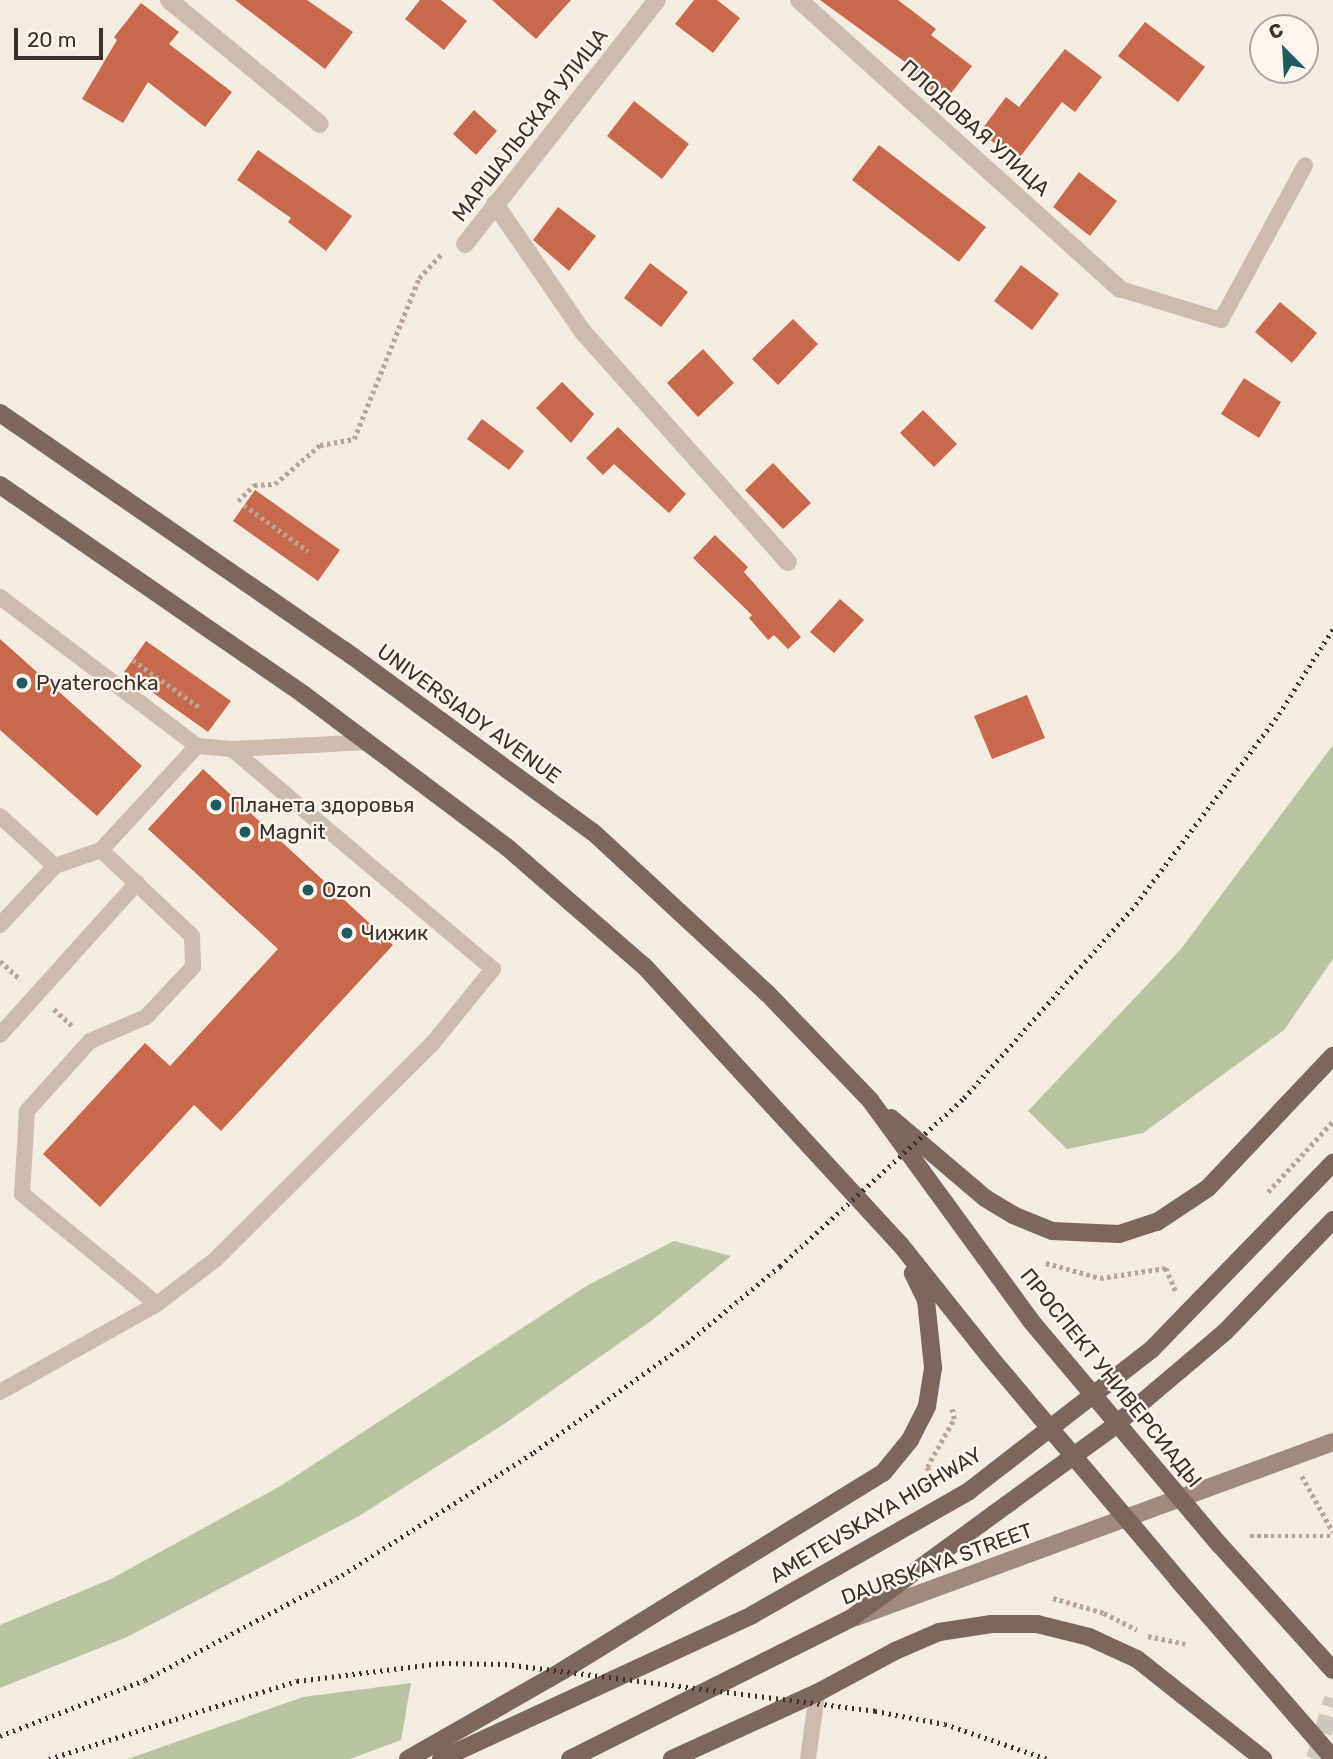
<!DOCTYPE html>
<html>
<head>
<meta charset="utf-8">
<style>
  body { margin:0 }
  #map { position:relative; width:1333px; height:1759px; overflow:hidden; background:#f4ebe1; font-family:Rubik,sans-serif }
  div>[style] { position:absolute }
  .green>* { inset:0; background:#b8c4a0 }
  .building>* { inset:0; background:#c8694b }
  .secondary-tunnel>* { height:18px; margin-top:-9px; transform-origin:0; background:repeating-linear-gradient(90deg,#cfc6bd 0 18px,transparent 0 27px) }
  .path>* { height:4.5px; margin-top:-2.25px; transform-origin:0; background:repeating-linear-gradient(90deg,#b9a596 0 3.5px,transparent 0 7px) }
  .lane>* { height:16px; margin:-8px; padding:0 8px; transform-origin:8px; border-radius:8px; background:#cdbbac }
  .street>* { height:18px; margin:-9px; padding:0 9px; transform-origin:9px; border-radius:9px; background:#cdbbac }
  .secondary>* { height:18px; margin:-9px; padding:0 9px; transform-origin:9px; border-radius:9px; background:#a18a7d }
  .primary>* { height:18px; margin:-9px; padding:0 9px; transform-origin:9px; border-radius:9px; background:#7d675c }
  .rail>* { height:5px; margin-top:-2.5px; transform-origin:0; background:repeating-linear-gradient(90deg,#3b302b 0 2px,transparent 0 7px) }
  .primary-bridge>* { height:18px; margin:-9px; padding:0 9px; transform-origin:9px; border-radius:9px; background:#7d675c }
  .dots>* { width:19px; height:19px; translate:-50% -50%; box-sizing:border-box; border:4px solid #fbf5ee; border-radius:50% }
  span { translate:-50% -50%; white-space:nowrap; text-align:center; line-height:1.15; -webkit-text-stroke:5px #fbf5ee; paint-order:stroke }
  .street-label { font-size:21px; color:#3b302b }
  .poi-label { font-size:21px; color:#3b302b }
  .left { translate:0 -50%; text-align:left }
  .north { position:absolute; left:1249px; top:14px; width:70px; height:70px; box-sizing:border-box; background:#fbf5ee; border:2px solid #aea6a0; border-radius:50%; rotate:336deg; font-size:19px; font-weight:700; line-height:28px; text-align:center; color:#3b302b }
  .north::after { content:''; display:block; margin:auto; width:24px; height:32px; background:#1f5a5e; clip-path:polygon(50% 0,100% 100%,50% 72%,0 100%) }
  .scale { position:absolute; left:14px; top:28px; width:89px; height:32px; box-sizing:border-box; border:4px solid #3b302b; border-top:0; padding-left:9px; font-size:21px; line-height:24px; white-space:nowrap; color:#3b302b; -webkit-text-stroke:5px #fbf5ee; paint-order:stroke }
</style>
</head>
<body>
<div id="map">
  <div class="green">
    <div style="clip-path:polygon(1333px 745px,1333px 959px,1284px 1030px,1143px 1133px,1067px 1149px,1028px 1111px,1181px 949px)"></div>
    <div style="clip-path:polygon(674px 1241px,731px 1256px,651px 1321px,504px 1424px,359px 1516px,127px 1637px,0 1688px,0 1625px,111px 1579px,282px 1485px,588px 1285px)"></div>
    <div style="clip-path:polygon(411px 1683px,401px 1740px,350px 1759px,128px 1759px,303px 1697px)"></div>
  </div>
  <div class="building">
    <div style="clip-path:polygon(235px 0,307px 0,353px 32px,325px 69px)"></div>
    <div style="clip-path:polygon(420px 0,441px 0,467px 21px,444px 50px,405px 19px)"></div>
    <div style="clip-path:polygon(492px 0,571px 0,536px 39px)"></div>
    <div style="clip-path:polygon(694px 0,717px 0,740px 18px,713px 53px,675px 24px)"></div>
    <div style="clip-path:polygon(820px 0,898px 0,936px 29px,931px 35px,972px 66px,945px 101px,908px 72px,912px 67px)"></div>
    <div style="clip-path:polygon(141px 3px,179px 32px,169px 44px,232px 92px,205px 127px,148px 82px,123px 123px,82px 99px,117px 40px,114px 37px)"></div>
    <div style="clip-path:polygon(1145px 22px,1205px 67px,1178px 102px,1118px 56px)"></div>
    <div style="clip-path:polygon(1065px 49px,1102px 77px,1075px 112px,1062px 102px,1017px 161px,980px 132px,1006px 97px,1019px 107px)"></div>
    <div style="clip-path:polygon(634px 101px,689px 144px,662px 179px,607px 136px)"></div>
    <div style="clip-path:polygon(474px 110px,497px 131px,476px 155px,453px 134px)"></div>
    <div style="clip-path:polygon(879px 145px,986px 227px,959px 262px,852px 180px)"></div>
    <div style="clip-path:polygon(258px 150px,352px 216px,326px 251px,288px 222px,291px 218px,237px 180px)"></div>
    <div style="clip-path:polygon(1079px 172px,1117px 201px,1090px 236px,1053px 207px)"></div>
    <div style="clip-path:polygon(558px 207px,596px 236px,569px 271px,533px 240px)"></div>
    <div style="clip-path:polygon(650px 263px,688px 292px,661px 327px,624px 298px)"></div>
    <div style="clip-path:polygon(1021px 265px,1059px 294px,1032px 330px,994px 301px)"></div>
    <div style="clip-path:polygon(1280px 302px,1317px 333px,1292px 363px,1255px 332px)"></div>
    <div style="clip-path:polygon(793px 319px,818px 344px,778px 385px,752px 359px)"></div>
    <div style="clip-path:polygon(703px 349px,734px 383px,698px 417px,667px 383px)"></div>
    <div style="clip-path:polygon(1244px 378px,1281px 402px,1259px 438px,1221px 414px)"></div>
    <div style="clip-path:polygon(562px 382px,594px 414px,571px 443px,536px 408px)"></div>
    <div style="clip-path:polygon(923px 410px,957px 444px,934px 467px,900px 433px)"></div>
    <div style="clip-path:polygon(482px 419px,524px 451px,509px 470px,467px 439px)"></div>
    <div style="clip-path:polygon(618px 427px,686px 494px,669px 513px,614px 464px,603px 475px,586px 458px)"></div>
    <div style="clip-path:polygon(773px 463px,811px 503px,783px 529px,745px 490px)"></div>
    <div style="clip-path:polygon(255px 490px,340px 550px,318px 581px,233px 521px)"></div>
    <div style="clip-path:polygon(715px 535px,748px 567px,744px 572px,801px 637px,788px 649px,774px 635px,768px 640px,749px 618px,752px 615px,693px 558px)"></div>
    <div style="clip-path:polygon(840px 599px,864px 620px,834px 653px,810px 632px)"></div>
    <div style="clip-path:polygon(0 639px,142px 766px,97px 816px,0 730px)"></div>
    <div style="clip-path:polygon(146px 641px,231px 701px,208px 732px,124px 672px)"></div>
    <div style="clip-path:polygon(1027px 695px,1045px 738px,992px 759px,974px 716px)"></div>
    <div style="clip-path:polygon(203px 769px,393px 945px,221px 1131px,194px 1105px,100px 1207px,43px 1154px,145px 1043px,170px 1066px,278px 949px,148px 829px)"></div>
  </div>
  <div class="secondary-tunnel">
    <div style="left:1315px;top:1759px;width:63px;rotate:-73.3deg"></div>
  </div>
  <div class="path">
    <div style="left:238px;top:501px;width:23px;rotate:-45deg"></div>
    <div style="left:254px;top:485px;width:21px;rotate:-3deg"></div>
    <div style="left:275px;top:484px;width:60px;rotate:-40.9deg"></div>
    <div style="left:320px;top:445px;width:35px;rotate:-10deg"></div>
    <div style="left:354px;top:439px;width:174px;rotate:-68deg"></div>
    <div style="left:419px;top:278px;width:35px;rotate:-47deg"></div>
    <div style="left:244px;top:505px;width:79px;rotate:35.7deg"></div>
    <div style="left:133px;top:660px;width:81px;rotate:35.5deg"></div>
    <div style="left:0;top:961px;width:28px;rotate:42deg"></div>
    <div style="left:54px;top:1009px;width:26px;rotate:43deg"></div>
    <div style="left:1268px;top:1192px;width:96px;rotate:-47.5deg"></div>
    <div style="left:1046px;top:1263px;width:56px;rotate:15.5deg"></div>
    <div style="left:1100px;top:1278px;width:67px;rotate:-8.6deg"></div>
    <div style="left:1166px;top:1268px;width:26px;rotate:67deg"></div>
    <div style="left:1302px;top:1476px;width:64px;rotate:61deg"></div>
    <div style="left:935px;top:1483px;width:18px;rotate:-117deg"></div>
    <div style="left:927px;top:1467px;width:55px;rotate:-60.6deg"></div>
    <div style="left:954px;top:1419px;width:10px;rotate:-101deg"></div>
    <div style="left:1250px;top:1536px;width:83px"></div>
    <div style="left:1053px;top:1598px;width:53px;rotate:16.4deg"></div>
    <div style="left:1104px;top:1613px;width:37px;rotate:27deg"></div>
    <div style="left:1148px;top:1636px;width:38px;rotate:12deg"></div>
  </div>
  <div class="lane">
    <div style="left:1120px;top:289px;width:106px;rotate:17.1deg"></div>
    <div style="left:1221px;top:320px;width:176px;rotate:-61.5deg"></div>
    <div style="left:0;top:597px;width:247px;rotate:37.1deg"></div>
    <div style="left:197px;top:746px;width:35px;rotate:5deg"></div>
    <div style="left:232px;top:749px;width:136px;rotate:-2.9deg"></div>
    <div style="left:0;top:816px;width:74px;rotate:42.3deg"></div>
    <div style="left:55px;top:866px;width:49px;rotate:-19.2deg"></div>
    <div style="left:101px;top:850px;width:142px;rotate:-47.3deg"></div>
    <div style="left:101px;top:850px;width:125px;rotate:43.4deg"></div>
    <div style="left:192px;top:936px;width:31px;rotate:88deg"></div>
    <div style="left:193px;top:967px;width:69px;rotate:133.2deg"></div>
    <div style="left:146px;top:1017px;width:61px;rotate:156.8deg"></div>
    <div style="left:90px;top:1041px;width:94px;rotate:132deg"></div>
    <div style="left:27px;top:1111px;width:83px;rotate:93.4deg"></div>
    <div style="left:22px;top:1194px;width:174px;rotate:39.2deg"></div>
    <div style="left:0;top:925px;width:81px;rotate:-47deg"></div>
    <div style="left:0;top:1035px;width:205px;rotate:-48deg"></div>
    <div style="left:0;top:1392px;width:180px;rotate:-29.3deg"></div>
    <div style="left:157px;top:1304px;width:74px;rotate:-37.3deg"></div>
    <div style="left:216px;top:1259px;width:305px;rotate:-44.9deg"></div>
    <div style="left:432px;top:1044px;width:97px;rotate:-50.9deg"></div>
    <div style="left:493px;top:969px;width:341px;rotate:-139.9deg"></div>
    <div style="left:808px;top:1759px;width:67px;rotate:-82.2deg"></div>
  </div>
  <div class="street">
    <div style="left:169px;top:0;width:195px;rotate:39.4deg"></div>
    <div style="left:799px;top:0;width:432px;rotate:42deg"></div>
    <div style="left:495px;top:204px;width:155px;rotate:55.5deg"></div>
    <div style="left:583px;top:332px;width:308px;rotate:48.3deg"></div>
    <div style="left:465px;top:244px;width:310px;rotate:-51.8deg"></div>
  </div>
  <div class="secondary">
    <div style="left:856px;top:1617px;width:508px;rotate:-20.15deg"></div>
  </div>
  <div class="primary">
    <div style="left:0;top:413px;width:418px;rotate:34.6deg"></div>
    <div style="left:344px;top:650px;width:308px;rotate:36.2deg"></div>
    <div style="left:593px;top:832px;width:237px;rotate:42.8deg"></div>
    <div style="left:767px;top:993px;width:149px;rotate:46.1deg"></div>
    <div style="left:870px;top:1100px;width:273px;rotate:53.9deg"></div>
    <div style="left:0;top:485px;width:368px;rotate:34.6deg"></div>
    <div style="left:303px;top:694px;width:256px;rotate:36.9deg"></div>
    <div style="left:508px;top:848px;width:181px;rotate:41deg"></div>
    <div style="left:645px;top:967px;width:377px;rotate:47.4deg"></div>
    <div style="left:900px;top:1244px;width:143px;rotate:51.5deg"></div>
    <div style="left:891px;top:1118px;width:123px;rotate:40.4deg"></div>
    <div style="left:985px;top:1198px;width:33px;rotate:31deg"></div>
    <div style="left:1013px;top:1215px;width:42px;rotate:22.3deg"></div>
    <div style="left:1052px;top:1231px;width:67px;rotate:2.6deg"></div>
    <div style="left:1119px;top:1234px;width:40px;rotate:-18deg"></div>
    <div style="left:1157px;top:1222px;width:61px;rotate:-33.7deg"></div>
    <div style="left:1208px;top:1188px;width:182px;rotate:-46.6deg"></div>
    <div style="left:1219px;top:1544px;width:170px;rotate:47.9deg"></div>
    <div style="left:1178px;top:1580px;width:236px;rotate:49deg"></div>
    <div style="left:408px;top:1759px;width:177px;rotate:-29.7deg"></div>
    <div style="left:562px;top:1671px;width:377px;rotate:-31.7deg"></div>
    <div style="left:883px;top:1473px;width:43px;rotate:-50.7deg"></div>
    <div style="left:910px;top:1440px;width:38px;rotate:-63deg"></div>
    <div style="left:927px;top:1406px;width:39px;rotate:-81deg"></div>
    <div style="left:933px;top:1367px;width:67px;rotate:-96deg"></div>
    <div style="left:926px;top:1300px;width:30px;rotate:-116deg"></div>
    <div style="left:441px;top:1759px;width:343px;rotate:-24.8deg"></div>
    <div style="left:752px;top:1615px;width:250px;rotate:-29.7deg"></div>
    <div style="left:969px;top:1491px;width:232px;rotate:-37.8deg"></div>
    <div style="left:1152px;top:1349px;width:260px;rotate:-45.8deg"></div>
    <div style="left:570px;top:1759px;width:313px;rotate:-26.6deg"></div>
    <div style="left:850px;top:1619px;width:319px;rotate:-36.1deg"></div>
    <div style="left:1108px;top:1431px;width:153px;rotate:-40.2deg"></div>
    <div style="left:1225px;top:1332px;width:156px;rotate:-46deg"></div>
    <div style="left:672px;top:1759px;width:159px;rotate:-24.5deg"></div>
    <div style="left:817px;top:1693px;width:89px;rotate:-28.3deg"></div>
    <div style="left:895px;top:1651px;width:48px;rotate:-23.4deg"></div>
    <div style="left:939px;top:1632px;width:53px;rotate:-8.7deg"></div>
    <div style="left:991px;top:1624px;width:46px"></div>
    <div style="left:1037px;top:1624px;width:54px;rotate:14deg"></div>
    <div style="left:1089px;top:1637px;width:53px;rotate:24.6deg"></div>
    <div style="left:1137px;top:1659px;width:161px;rotate:38.4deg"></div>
  </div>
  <div class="rail">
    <div style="left:0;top:1736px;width:155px;rotate:-21.1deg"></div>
    <div style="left:145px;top:1680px;width:223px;rotate:-28.1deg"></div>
    <div style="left:342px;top:1575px;width:228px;rotate:-32.6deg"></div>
    <div style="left:534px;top:1452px;width:188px;rotate:-35.5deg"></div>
    <div style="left:687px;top:1343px;width:121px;rotate:-39.6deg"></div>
    <div style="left:780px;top:1266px;width:249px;rotate:-42.4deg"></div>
    <div style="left:964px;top:1098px;width:259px;rotate:-48.4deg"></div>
    <div style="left:1136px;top:904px;width:238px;rotate:-53deg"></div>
    <div style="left:1279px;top:714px;width:101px;rotate:-57.6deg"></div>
    <div style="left:49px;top:1759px;width:260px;rotate:-17.5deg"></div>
    <div style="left:297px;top:1681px;width:146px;rotate:-7.1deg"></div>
    <div style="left:442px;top:1663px;width:63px;rotate:0.9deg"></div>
    <div style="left:505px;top:1664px;width:373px;rotate:7.2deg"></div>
    <div style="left:875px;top:1711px;width:71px;rotate:10.5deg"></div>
    <div style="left:945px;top:1724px;width:108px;rotate:18.9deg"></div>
  </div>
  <div class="primary-bridge">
    <div style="left:1031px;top:1321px;width:292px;rotate:49.9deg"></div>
    <div style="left:989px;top:1356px;width:293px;rotate:49.8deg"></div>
  </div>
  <div class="dots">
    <div style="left:22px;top:683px;background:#1f5a5e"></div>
    <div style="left:216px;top:805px;background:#1f5a5e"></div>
    <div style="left:245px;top:832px;background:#1f5a5e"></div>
    <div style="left:308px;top:890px;background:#1f5a5e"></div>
    <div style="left:347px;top:933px;background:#1f5a5e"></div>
  </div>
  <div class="street-label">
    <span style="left:530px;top:125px;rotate:-52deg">МАРШАЛЬСКАЯ УЛИЦА</span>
    <span style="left:975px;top:128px;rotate:42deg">ПЛОДОВАЯ УЛИЦА</span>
    <span style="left:469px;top:714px;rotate:36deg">UNIVERSIADY AVENUE</span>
    <span style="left:1111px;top:1378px;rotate:51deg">ПРОСПЕКТ УНИВЕРСИАДЫ</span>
    <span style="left:876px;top:1515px;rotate:-31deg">AMETEVSKAYA HIGHWAY</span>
    <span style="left:937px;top:1564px;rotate:-20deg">DAURSKAYA STREET</span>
  </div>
  <div class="poi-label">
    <span class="left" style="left:36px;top:683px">Pyaterochka</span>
    <span class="left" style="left:230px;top:805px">Планета здоровья</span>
    <span class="left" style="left:259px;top:832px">Magnit</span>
    <span class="left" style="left:322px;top:890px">Ozon</span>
    <span class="left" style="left:361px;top:933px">Чижик</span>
  </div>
  <div class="north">С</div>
  <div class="scale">20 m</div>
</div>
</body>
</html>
